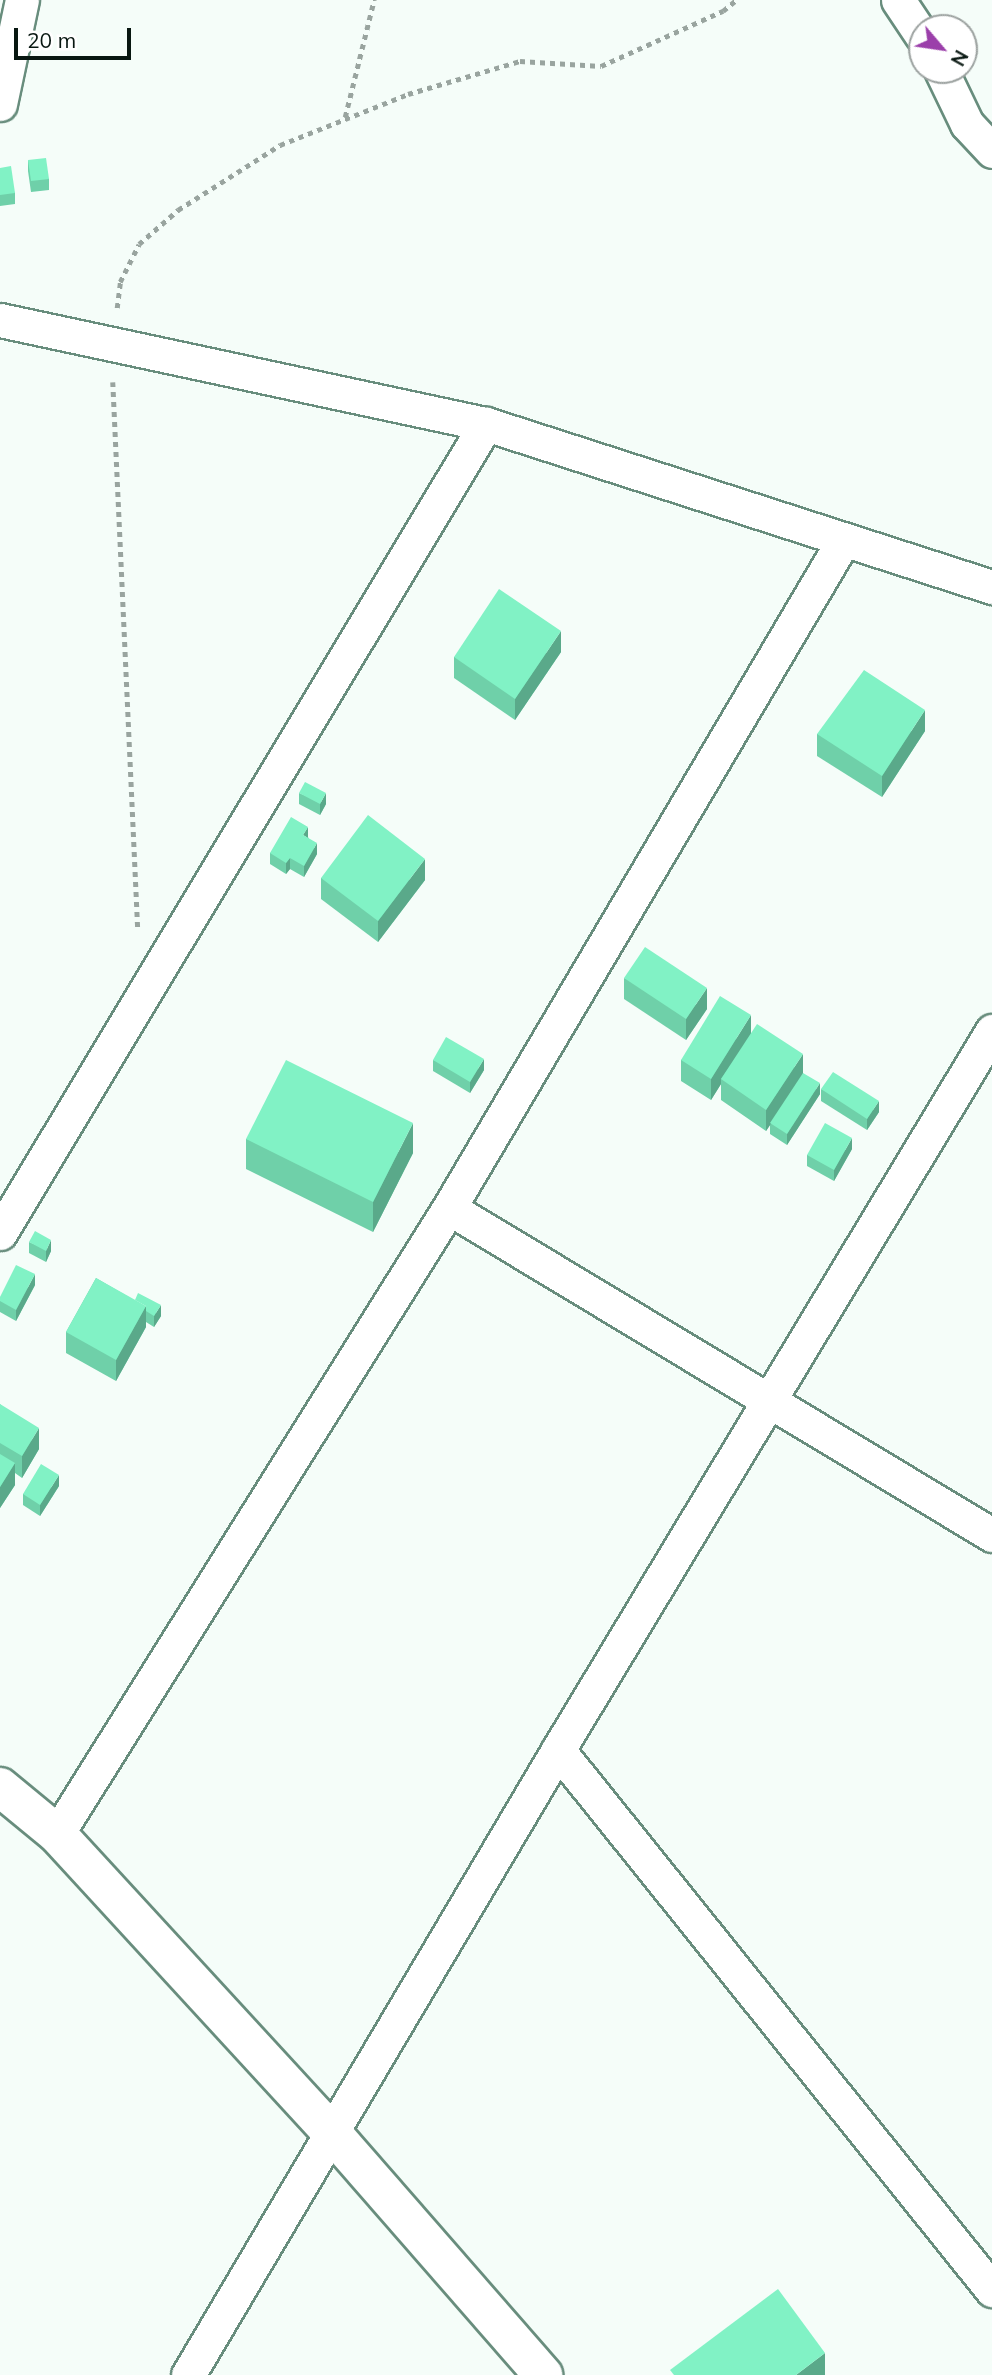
<!DOCTYPE html>
<html>
<head>
<meta charset="utf-8">
<style>
  body { margin:0 }
  #map { position:relative; width:992px; height:2375px; overflow:hidden; background:#f5fdf9; font-family:Mulish,sans-serif }
  div>[style] { position:absolute }
  .path>* { height:4.5px; margin-top:-2.25px; transform-origin:0; background:repeating-linear-gradient(90deg,#99a49f 0 5px,transparent 0 10px) }
  .roads { filter:drop-shadow(2px 0 #688d7d) drop-shadow(-2px 0 #688d7d) drop-shadow(0 2px #688d7d) drop-shadow(0 -2px #688d7d) }
  .street>* { height:33px; margin:-16.5px; padding:0 16.5px; transform-origin:16.5px; border-radius:16.5px; background:#fff }
  .secondary>* { height:38px; margin:-19px; padding:0 19px; transform-origin:19px; border-radius:19px; background:#fff }
  .wall>* { inset:0; background:#6fd0a9 }
  .shaded-wall>* { inset:0; background:#5aa98a }
  .building>* { inset:0; background:#81f2c5 }
  span { translate:-50% -50%; white-space:nowrap; text-align:center; line-height:1.15; -webkit-text-stroke:7px #fff; paint-order:stroke }
  .north { position:absolute; left:908px; top:14px; width:70px; height:70px; box-sizing:border-box; background:#fff; border:2px solid #9ca2a0; border-radius:50%; rotate:119deg; font-size:19px; font-weight:700; line-height:28px; text-align:center; color:#081711 }
  .north::after { content:''; display:block; margin:auto; width:24px; height:32px; background:#9b3faa; clip-path:polygon(50% 0,100% 100%,50% 72%,0 100%) }
  .scale { position:absolute; left:14px; top:28px; width:117px; height:32px; box-sizing:border-box; border:4px solid #081711; border-top:0; padding-left:9px; font-size:21px; line-height:24px; white-space:nowrap; color:#081711; -webkit-text-stroke:5px #fff; paint-order:stroke }
</style>
</head>
<body>
<div id="map">
  <div class="path">
    <div style="left:345px;top:117px;width:121px;rotate:-76.1deg"></div>
    <div style="left:117px;top:308px;width:26px;rotate:-83deg"></div>
    <div style="left:120px;top:282px;width:42px;rotate:-63.4deg"></div>
    <div style="left:139px;top:244px;width:52px;rotate:-41.1deg"></div>
    <div style="left:178px;top:210px;width:121px;rotate:-32.5deg"></div>
    <div style="left:280px;top:145px;width:138px;rotate:-21.7deg"></div>
    <div style="left:408px;top:94px;width:117px;rotate:-16.4deg"></div>
    <div style="left:520px;top:61px;width:81px;rotate:3.5deg"></div>
    <div style="left:601px;top:66px;width:134px;rotate:-24.3deg"></div>
    <div style="left:723px;top:11px;width:17px;rotate:-40deg"></div>
    <div style="left:113px;top:382px;width:549px;rotate:87.39deg"></div>
  </div>
  <div class="roads">
    <div class="street">
      <div style="left:898px;top:0;width:43px;rotate:56.3deg"></div>
      <div style="left:941px;top:70px;width:60px;rotate:64.3deg"></div>
      <div style="left:967px;top:124px;width:37px;rotate:47deg"></div>
      <div style="left:0;top:104px;width:106px;rotate:-78.1deg"></div>
      <div style="left:0;top:320px;width:497px;rotate:12.1deg"></div>
      <div style="left:486px;top:424px;width:532px;rotate:17.86deg"></div>
      <div style="left:449px;top:1208px;width:634px;rotate:31.06deg"></div>
      <div style="left:0;top:1233px;width:944px;rotate:-59.01deg"></div>
      <div style="left:558px;top:1750px;width:693px;rotate:51.21deg"></div>
      <div style="left:57px;top:1834px;width:739px;rotate:-57.95deg"></div>
      <div style="left:449px;top:1208px;width:775px;rotate:-59.43deg"></div>
      <div style="left:188px;top:2375px;width:726px;rotate:-59.37deg"></div>
      <div style="left:558px;top:1750px;width:840px;rotate:-58.88deg"></div>
    </div>
    <div class="secondary">
      <div style="left:0;top:1787px;width:74px;rotate:39.5deg"></div>
      <div style="left:57px;top:1834px;width:408px;rotate:47.4deg"></div>
      <div style="left:333px;top:2134px;width:320px;rotate:48.9deg"></div>
    </div>
  </div>
  <div class="wall">
    <div style="clip-path:polygon(28px 160px,49px 179px,49px 190px,31px 192px,28px 171px)"></div>
    <div style="clip-path:polygon(0 168px,15px 193px,15px 204px,0 206px)"></div>
    <div style="clip-path:polygon(561px 652px,515px 720px,454px 678px,454px 657px)"></div>
    <div style="clip-path:polygon(925px 731px,882px 797px,817px 756px,817px 734px)"></div>
    <div style="clip-path:polygon(299px 793px,326px 804px,320px 815px,299px 804px)"></div>
    <div style="clip-path:polygon(308px 837px,317px 854px,304px 877px,290px 869px,286px 874px,270px 864px,270px 853px)"></div>
    <div style="clip-path:polygon(321px 878px,425px 880px,378px 942px,321px 899px)"></div>
    <div style="clip-path:polygon(624px 978px,707px 1009px,686px 1040px,624px 999px)"></div>
    <div style="clip-path:polygon(751px 1033px,803px 1074px,820px 1094px,787px 1145px,770px 1134px,770px 1125px,766px 1131px,721px 1100px,721px 1084px,711px 1100px,681px 1081px,681px 1060px)"></div>
    <div style="clip-path:polygon(433px 1060px,484px 1070px,470px 1093px,433px 1071px)"></div>
    <div style="clip-path:polygon(821px 1089px,879px 1112px,867px 1130px,821px 1101px)"></div>
    <div style="clip-path:polygon(246px 1139px,413px 1153px,373px 1232px,246px 1169px)"></div>
    <div style="clip-path:polygon(852px 1149px,834px 1181px,807px 1166px,807px 1155px)"></div>
    <div style="clip-path:polygon(29px 1242px,51px 1251px,46px 1262px,29px 1253px)"></div>
    <div style="clip-path:polygon(96px 1278px,161px 1316px,154px 1327px,146px 1322px,146px 1327px,116px 1381px,66px 1353px,66px 1332px)"></div>
    <div style="clip-path:polygon(35px 1285px,16px 1321px,0 1312px,0 1297px)"></div>
    <div style="clip-path:polygon(0 1404px,39px 1449px,22px 1478px,15px 1473px,15px 1485px,0 1508px)"></div>
    <div style="clip-path:polygon(59px 1486px,40px 1516px,23px 1505px,23px 1494px)"></div>
  </div>
  <div class="shaded-wall">
    <div style="clip-path:polygon(561px 631px,561px 652px,515px 720px,515px 699px)"></div>
    <div style="clip-path:polygon(925px 710px,925px 731px,882px 797px,882px 776px)"></div>
    <div style="clip-path:polygon(326px 793px,326px 804px,320px 815px,320px 804px)"></div>
    <div style="clip-path:polygon(308px 827px,308px 838px,303px 835px)"></div>
    <div style="clip-path:polygon(317px 843px,317px 854px,304px 877px,304px 866px)"></div>
    <div style="clip-path:polygon(290px 858px,290px 869px,286px 874px,286px 863px)"></div>
    <div style="clip-path:polygon(425px 859px,425px 880px,378px 942px,378px 921px)"></div>
    <div style="clip-path:polygon(707px 988px,707px 1009px,686px 1040px,686px 1019px)"></div>
    <div style="clip-path:polygon(751px 1015px,751px 1036px,721px 1079px,721px 1084px,711px 1100px,711px 1079px)"></div>
    <div style="clip-path:polygon(803px 1054px,803px 1076px,766px 1131px,766px 1110px)"></div>
    <div style="clip-path:polygon(484px 1059px,484px 1070px,470px 1093px,470px 1082px)"></div>
    <div style="clip-path:polygon(820px 1083px,820px 1094px,787px 1145px,787px 1134px)"></div>
    <div style="clip-path:polygon(879px 1101px,879px 1112px,867px 1130px,867px 1119px)"></div>
    <div style="clip-path:polygon(413px 1123px,413px 1153px,373px 1232px,373px 1202px)"></div>
    <div style="clip-path:polygon(852px 1138px,852px 1149px,834px 1181px,834px 1170px)"></div>
    <div style="clip-path:polygon(51px 1240px,51px 1251px,46px 1262px,46px 1251px)"></div>
    <div style="clip-path:polygon(35px 1274px,35px 1285px,16px 1321px,16px 1310px)"></div>
    <div style="clip-path:polygon(161px 1305px,161px 1316px,154px 1327px,154px 1316px)"></div>
    <div style="clip-path:polygon(146px 1306px,146px 1327px,116px 1381px,116px 1360px)"></div>
    <div style="clip-path:polygon(39px 1428px,39px 1449px,22px 1478px,22px 1456px)"></div>
    <div style="clip-path:polygon(15px 1463px,15px 1485px,0 1508px,0 1487px)"></div>
    <div style="clip-path:polygon(59px 1475px,59px 1486px,40px 1516px,40px 1505px)"></div>
    <div style="clip-path:polygon(825px 2353px,825px 2375px,796px 2375px)"></div>
  </div>
  <div class="building">
    <div style="clip-path:polygon(46px 158px,49px 179px,31px 181px,28px 160px)"></div>
    <div style="clip-path:polygon(11px 166px,15px 193px,0 195px,0 168px)"></div>
    <div style="clip-path:polygon(499px 589px,561px 631px,515px 699px,454px 657px)"></div>
    <div style="clip-path:polygon(864px 670px,925px 710px,882px 776px,817px 734px)"></div>
    <div style="clip-path:polygon(305px 782px,326px 793px,320px 804px,299px 793px)"></div>
    <div style="clip-path:polygon(368px 815px,425px 859px,378px 921px,321px 878px)"></div>
    <div style="clip-path:polygon(291px 817px,308px 827px,303px 835px,317px 843px,304px 866px,290px 858px,286px 863px,270px 853px)"></div>
    <div style="clip-path:polygon(645px 947px,707px 988px,686px 1019px,624px 978px)"></div>
    <div style="clip-path:polygon(720px 996px,751px 1015px,711px 1079px,681px 1060px)"></div>
    <div style="clip-path:polygon(757px 1024px,803px 1054px,766px 1110px,721px 1079px)"></div>
    <div style="clip-path:polygon(446px 1037px,484px 1059px,470px 1082px,433px 1060px)"></div>
    <div style="clip-path:polygon(286px 1060px,413px 1123px,373px 1202px,246px 1139px)"></div>
    <div style="clip-path:polygon(833px 1072px,879px 1101px,867px 1119px,821px 1089px)"></div>
    <div style="clip-path:polygon(803px 1073px,820px 1083px,787px 1134px,770px 1123px)"></div>
    <div style="clip-path:polygon(825px 1123px,852px 1138px,834px 1170px,807px 1155px)"></div>
    <div style="clip-path:polygon(35px 1231px,51px 1240px,46px 1251px,29px 1242px)"></div>
    <div style="clip-path:polygon(16px 1265px,35px 1274px,16px 1310px,0 1301px,0 1297px)"></div>
    <div style="clip-path:polygon(96px 1278px,146px 1306px,116px 1360px,66px 1332px)"></div>
    <div style="clip-path:polygon(138px 1293px,161px 1305px,154px 1316px,146px 1311px,146px 1306px,135px 1300px)"></div>
    <div style="clip-path:polygon(0 1404px,39px 1428px,22px 1456px,0 1443px)"></div>
    <div style="clip-path:polygon(0 1454px,15px 1463px,0 1487px)"></div>
    <div style="clip-path:polygon(41px 1464px,59px 1475px,40px 1505px,23px 1494px)"></div>
    <div style="clip-path:polygon(778px 2289px,825px 2353px,796px 2375px,674px 2375px,670px 2370px)"></div>
  </div>
  <div class="north">N</div>
  <div class="scale">20 m</div>
</div>
</body>
</html>
